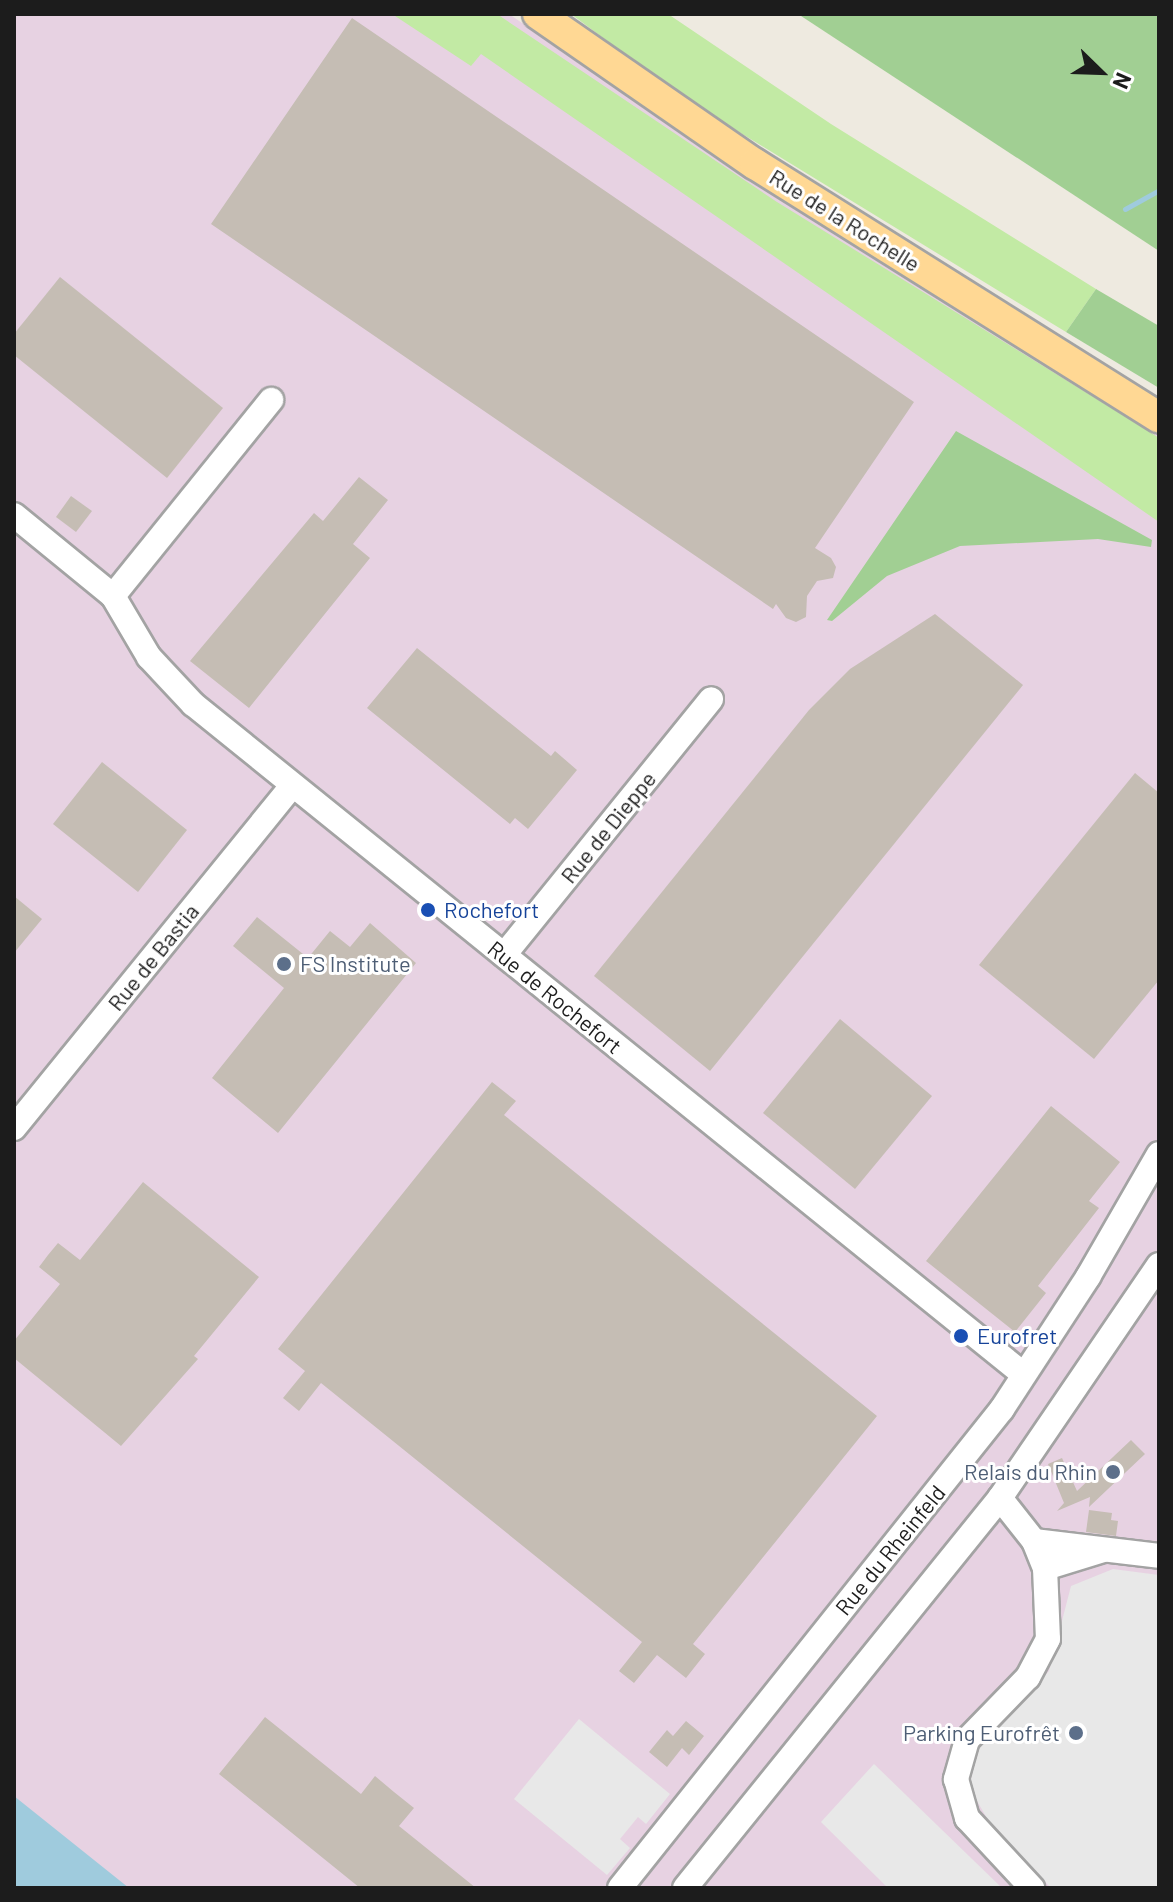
<!DOCTYPE html>
<html>
<head>
<meta charset="utf-8">
<style>
  body { margin:0 }
  #map { position:relative; width:1173px; height:1902px; overflow:hidden; background:#eeeae0; font-family:Barlow,sans-serif }
  div>[style] { position:absolute }
  .industrial>* { inset:0; background:#e7d2e2 }
  .grass>* { inset:0; background:#c2eaa4 }
  .forest>* { inset:0; background:#a1cf93 }
  .parking>* { inset:0; background:#e8e8e8 }
  .water>* { inset:0; background:#9fcbdd }
  .stream>* { height:5px; margin:-2.5px; padding:0 2.5px; transform-origin:2.5px; border-radius:2.5px; background:#9fcbdd }
  .building>* { inset:0; background:#c5bdb4 }
  .roads { filter:drop-shadow(2px 0 #a3a3a3) drop-shadow(-2px 0 #a3a3a3) drop-shadow(0 2px #a3a3a3) drop-shadow(0 -2px #a3a3a3) }
  .minor>* { height:24px; margin:-12px; padding:0 12px; transform-origin:12px; border-radius:12px; background:#fff }
  .major>* { height:30px; margin:-15px; padding:0 15px; transform-origin:15px; border-radius:15px; background:#ffd894 }
  .dots>* { width:22px; height:22px; translate:-50% -50%; box-sizing:border-box; border:4px solid #fff; border-radius:50% }
  span { translate:-50% -50%; white-space:nowrap; text-align:center; line-height:1.15; -webkit-text-stroke:6px #fff; paint-order:stroke }
  .street-label { font-size:22px; color:#1c1c1c }
  .transit-label { font-size:22px; color:#164399 }
  .left { translate:0 -50%; text-align:left }
  .service-label { font-size:22px; color:#4e5e75 }
  .right { translate:-100% -50%; text-align:right }
  .frame { position:absolute; inset:0; border:16px solid #1c1c1c; pointer-events:none }
  .north { position:absolute; left:1061px; top:32px; width:80px; height:80px; -webkit-text-stroke:6px #fff; paint-order:stroke; rotate:113deg; font-size:22px; font-weight:700; line-height:32px; text-align:center; color:#1c1c1c }
  .north::after { content:''; display:block; margin:auto; width:28px; height:36px; background:#1c1c1c; clip-path:polygon(50% 0,100% 100%,50% 72%,0 100%) }
</style>
</head>
<body>
<div id="map">
  <div class="industrial">
    <div style="clip-path:polygon(14px 14px,509px 14px,778px 199px,1159px 435px,1159px 1888px,14px 1888px)"></div>
  </div>
  <div class="grass">
    <div style="clip-path:polygon(392px 14px,497px 14px,777px 202px,1147px 430px,1159px 438px,1159px 522px,481px 54px,471px 66px)"></div>
    <div style="clip-path:polygon(571px 14px,668px 14px,831px 124px,1096px 289px,1066px 332px,685px 99px)"></div>
  </div>
  <div class="forest">
    <div style="clip-path:polygon(798px 14px,1159px 14px,1159px 251px)"></div>
    <div style="clip-path:polygon(1096px 289px,1159px 326px,1159px 388px,1066px 332px)"></div>
    <div style="clip-path:polygon(956px 431px,1152px 540px,1151px 547px,1098px 539px,960px 546px,887px 576px,832px 621px,827px 620px)"></div>
  </div>
  <div class="parking">
    <div style="clip-path:polygon(1113px 1569px,1159px 1575px,1159px 1888px,1051px 1888px,992px 1827px,969px 1787px,979px 1747px,1049px 1671px,1071px 1586px)"></div>
    <div style="clip-path:polygon(579px 1719px,670px 1794px,646px 1824px,638px 1817px,620px 1839px,630px 1848px,607px 1875px,514px 1799px)"></div>
    <div style="clip-path:polygon(874px 1764px,1002px 1888px,888px 1888px,821px 1822px)"></div>
  </div>
  <div class="water">
    <div style="clip-path:polygon(14px 1796px,129px 1888px,14px 1888px)"></div>
  </div>
  <div class="stream">
    <div style="left:1125px;top:209px;width:39px;rotate:-29deg"></div>
  </div>
  <div class="building">
    <div style="clip-path:polygon(352px 18px,914px 402px,815px 548px,831px 558px,836px 567px,833px 578px,817px 581px,807px 596px,806px 617px,796px 622px,786px 618px,776px 604px,773px 609px,211px 224px)"></div>
    <div style="clip-path:polygon(60px 277px,223px 408px,167px 478px,14px 355px,14px 334px)"></div>
    <div style="clip-path:polygon(359px 477px,388px 500px,353px 544px,370px 558px,249px 708px,190px 661px,314px 513px,323px 521px)"></div>
    <div style="clip-path:polygon(71px 496px,92px 511px,76px 532px,56px 517px)"></div>
    <div style="clip-path:polygon(935px 614px,1023px 685px,710px 1071px,594px 976px,809px 710px,850px 669px)"></div>
    <div style="clip-path:polygon(417px 648px,551px 756px,555px 751px,577px 770px,528px 829px,515px 818px,510px 824px,367px 708px)"></div>
    <div style="clip-path:polygon(102px 762px,187px 830px,138px 892px,53px 824px)"></div>
    <div style="clip-path:polygon(1135px 773px,1159px 793px,1159px 980px,1094px 1059px,979px 965px)"></div>
    <div style="clip-path:polygon(14px 896px,42px 919px,14px 953px)"></div>
    <div style="clip-path:polygon(257px 917px,308px 958px,330px 931px,350px 947px,370px 923px,416px 963px,278px 1133px,212px 1078px,284px 988px,233px 946px)"></div>
    <div style="clip-path:polygon(840px 1019px,932px 1096px,855px 1189px,763px 1113px)"></div>
    <div style="clip-path:polygon(492px 1082px,516px 1101px,504px 1115px,877px 1416px,693px 1644px,705px 1654px,686px 1678px,657px 1655px,634px 1683px,619px 1671px,642px 1642px,321px 1383px,299px 1411px,283px 1398px,305px 1371px,278px 1349px)"></div>
    <div style="clip-path:polygon(1051px 1106px,1120px 1162px,1089px 1201px,1099px 1208px,1038px 1286px,1046px 1293px,1015px 1332px,926px 1261px)"></div>
    <div style="clip-path:polygon(143px 1182px,259px 1277px,194px 1356px,198px 1359px,121px 1446px,14px 1358px,14px 1341px,60px 1284px,39px 1267px,48px 1255px,58px 1243px,80px 1260px)"></div>
    <div style="clip-path:polygon(1131px 1440px,1145px 1454px,1089px 1507px,1090px 1497px,1057px 1511px,1064px 1503px,1048px 1464px,1062px 1458px,1077px 1491px)"></div>
    <div style="clip-path:polygon(1089px 1510px,1112px 1513px,1111px 1520px,1118px 1521px,1116px 1536px,1086px 1532px)"></div>
    <div style="clip-path:polygon(265px 1717px,361px 1794px,375px 1776px,394px 1792px,414px 1808px,399px 1826px,476px 1888px,360px 1888px,219px 1774px)"></div>
    <div style="clip-path:polygon(686px 1721px,704px 1736px,689px 1755px,682px 1748px,667px 1767px,649px 1752px,667px 1730px,673px 1736px)"></div>
  </div>
  <div class="roads">
    <div class="minor">
      <div style="left:14px;top:515px;width:128px;rotate:39.3deg"></div>
      <div style="left:113px;top:596px;width:71px;rotate:59.5deg"></div>
      <div style="left:149px;top:657px;width:64px;rotate:46.9deg"></div>
      <div style="left:193px;top:704px;width:1067px;rotate:38.91deg"></div>
      <div style="left:113px;top:596px;width:252px;rotate:-51.1deg"></div>
      <div style="left:504px;top:955px;width:329px;rotate:-51deg"></div>
      <div style="left:14px;top:1128px;width:441px;rotate:-50.9deg"></div>
      <div style="left:1000px;top:1498px;width:55px;rotate:51.7deg"></div>
      <div style="left:1034px;top:1541px;width:29px;rotate:68deg"></div>
      <div style="left:1045px;top:1568px;width:71px;rotate:87.6deg"></div>
      <div style="left:1048px;top:1639px;width:43px;rotate:117.8deg"></div>
      <div style="left:1028px;top:1677px;width:88px;rotate:134.1deg"></div>
      <div style="left:967px;top:1740px;width:41px;rotate:105.8deg"></div>
      <div style="left:956px;top:1779px;width:41px;rotate:74.2deg"></div>
      <div style="left:967px;top:1818px;width:96px;rotate:47.1deg"></div>
      <div style="left:1034px;top:1541px;width:126px;rotate:6.8deg"></div>
      <div style="left:1045px;top:1568px;width:61px;rotate:-17.2deg"></div>
      <div style="left:620px;top:1888px;width:613px;rotate:-51.43deg"></div>
      <div style="left:1002px;top:1409px;width:158px;rotate:-56.9deg"></div>
      <div style="left:1088px;top:1277px;width:142px;rotate:-60deg"></div>
      <div style="left:685px;top:1888px;width:501px;rotate:-51.07deg"></div>
      <div style="left:1000px;top:1498px;width:282px;rotate:-55.7deg"></div>
    </div>
    <div class="major">
      <div style="left:538px;top:14px;width:264px;rotate:34.7deg"></div>
      <div style="left:755px;top:164px;width:477px;rotate:32.1deg"></div>
    </div>
  </div>
  <div class="dots">
    <div style="left:428px;top:910px;background:#1a4fb4"></div>
    <div style="left:284px;top:964px;background:#5c6f8a"></div>
    <div style="left:961px;top:1336px;background:#1a4fb4"></div>
    <div style="left:1113px;top:1472px;background:#5c6f8a"></div>
    <div style="left:1076px;top:1733px;background:#5c6f8a"></div>
  </div>
  <div class="street-label">
    <span style="left:845px;top:220px;rotate:32deg">Rue de la Rochelle</span>
    <span style="left:608px;top:827px;rotate:-51deg">Rue de Dieppe</span>
    <span style="left:153px;top:957px;rotate:-51deg">Rue de Bastia</span>
    <span style="left:555px;top:997px;rotate:39deg">Rue de Rochefort</span>
    <span style="left:890px;top:1550px;rotate:-51deg">Rue du Rheinfeld</span>
  </div>
  <div class="transit-label">
    <span class="left" style="left:444px;top:910px">Rochefort</span>
    <span class="left" style="left:977px;top:1336px">Eurofret</span>
  </div>
  <div class="service-label">
    <span class="left" style="left:300px;top:964px">FS Institute</span>
    <span class="right" style="left:1097px;top:1472px">Relais du Rhin</span>
    <span class="right" style="left:1060px;top:1733px">Parking Eurofrêt</span>
  </div>
  <div class="frame"></div>
  <div class="north">N</div>
</div>
</body>
</html>
